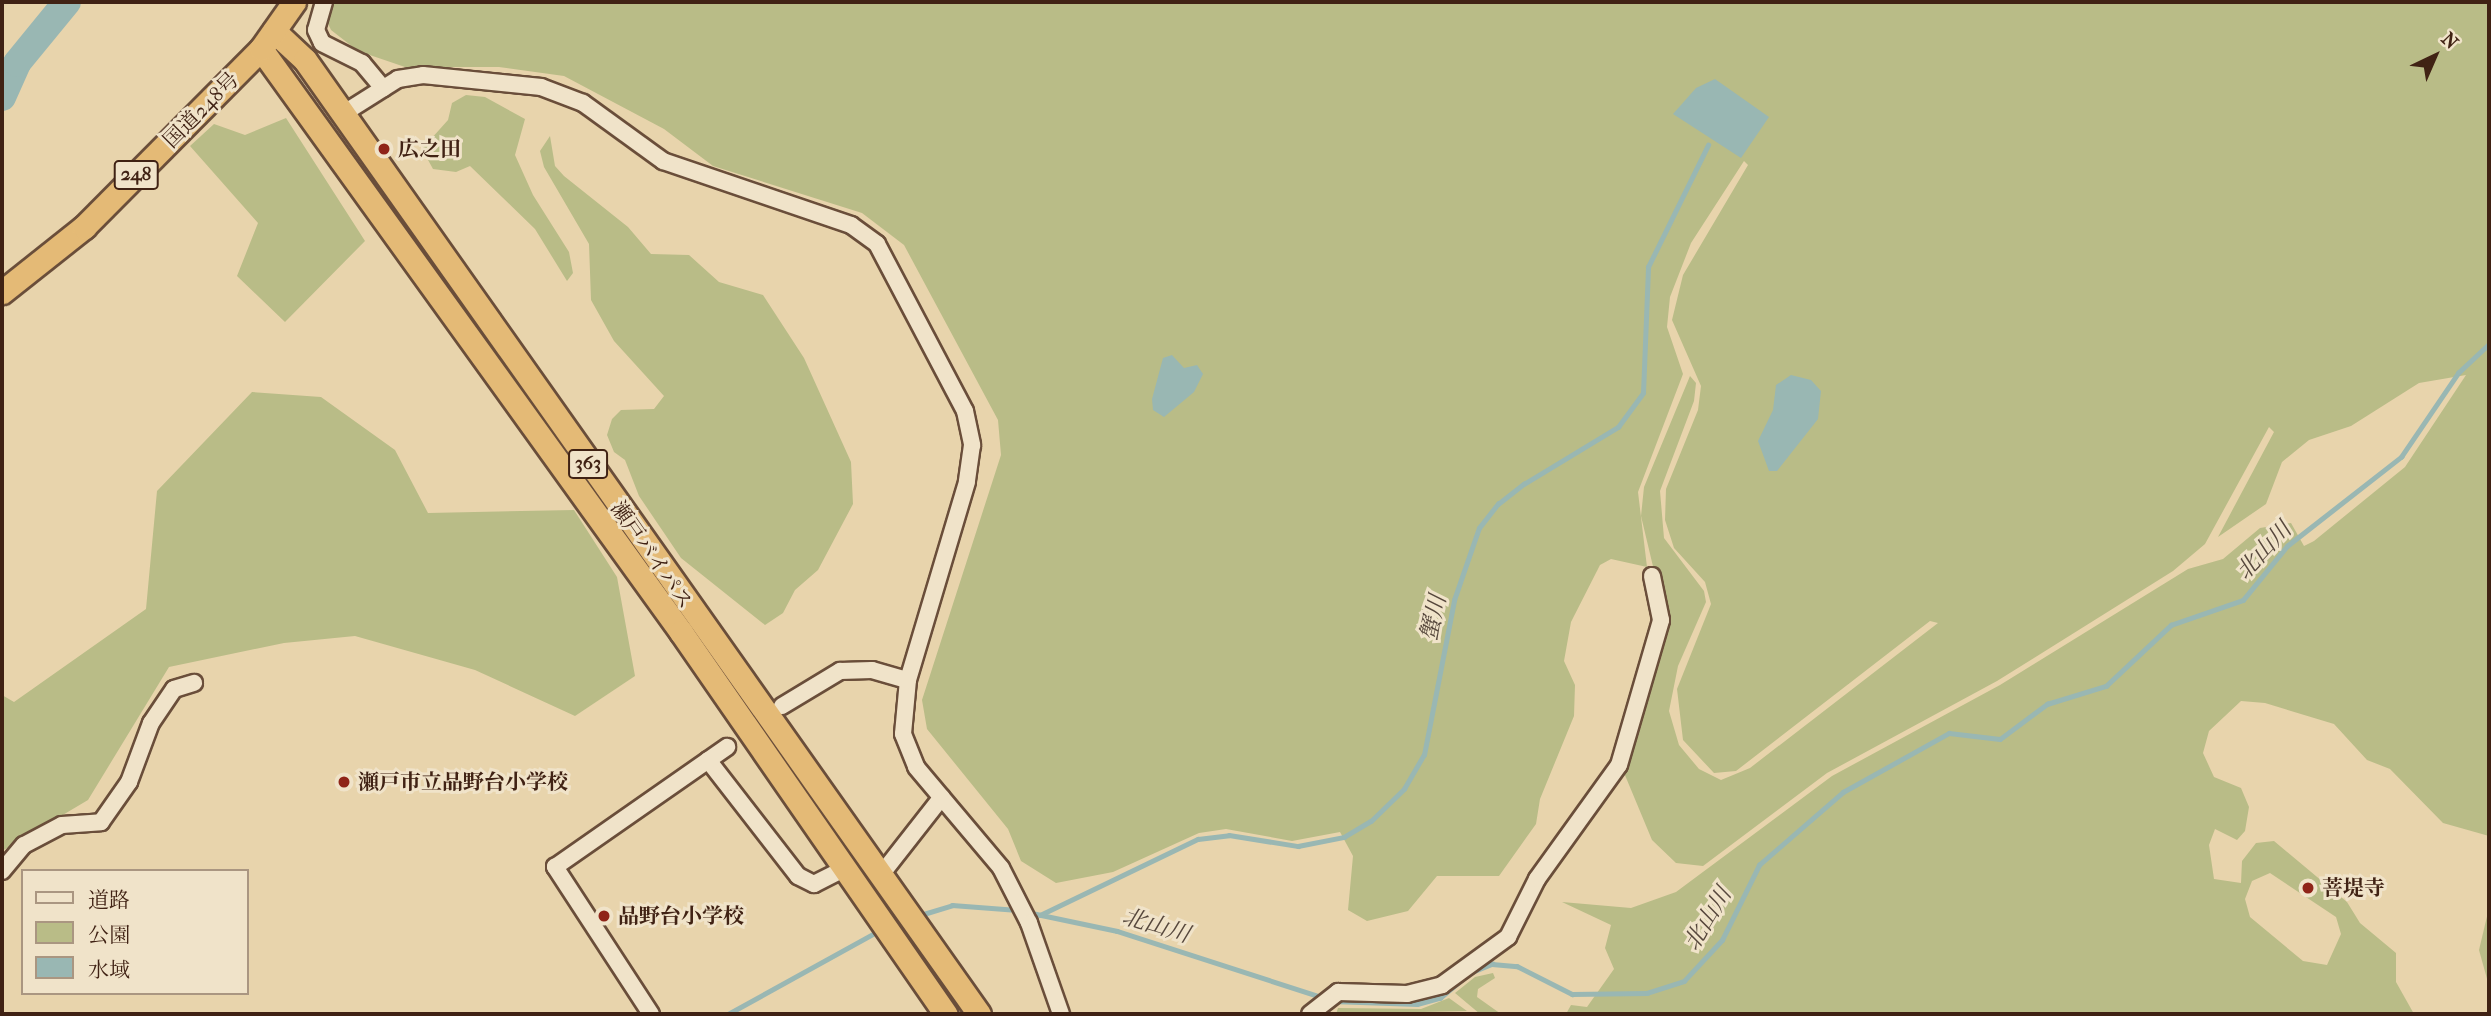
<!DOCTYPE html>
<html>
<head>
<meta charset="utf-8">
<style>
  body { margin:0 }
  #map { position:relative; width:2491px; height:1016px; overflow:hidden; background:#e8d4ac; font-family:"IM FELL French Canon","Noto Serif JP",serif }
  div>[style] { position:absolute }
  .green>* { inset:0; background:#b9bc87 }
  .water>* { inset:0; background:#99b7b3 }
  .stream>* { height:4.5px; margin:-2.25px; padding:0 2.25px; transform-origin:2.25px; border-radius:2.25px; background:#99b7b3 }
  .river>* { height:28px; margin:-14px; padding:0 14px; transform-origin:14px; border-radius:14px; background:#99b7b3 }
  .roads { filter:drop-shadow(2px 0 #6a4e3a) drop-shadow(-2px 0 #6a4e3a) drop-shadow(0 2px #6a4e3a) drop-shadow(0 -2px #6a4e3a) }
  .minor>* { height:16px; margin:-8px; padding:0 8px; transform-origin:8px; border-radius:8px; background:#f0e3c9 }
  .highway>* { height:23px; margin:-11.5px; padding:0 11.5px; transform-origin:11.5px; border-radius:11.5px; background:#e4ba76 }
  .dots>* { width:19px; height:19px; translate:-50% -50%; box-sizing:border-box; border:4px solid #f0e3c9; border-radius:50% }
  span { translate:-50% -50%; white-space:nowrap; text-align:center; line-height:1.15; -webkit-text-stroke:6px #f0e3c9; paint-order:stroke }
  .shield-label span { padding:2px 5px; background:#f0e3c9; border:2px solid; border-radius:5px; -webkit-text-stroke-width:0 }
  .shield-label { font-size:19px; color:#402214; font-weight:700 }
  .street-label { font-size:21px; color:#402214 }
  .poi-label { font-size:21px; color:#402214; font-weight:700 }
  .left { translate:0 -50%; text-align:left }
  .water-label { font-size:23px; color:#56473c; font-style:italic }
  .frame { position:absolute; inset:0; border:4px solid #402214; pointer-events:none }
  .legend { position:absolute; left:21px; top:869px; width:228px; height:126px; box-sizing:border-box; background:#f0e3c9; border:2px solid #aa9681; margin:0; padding:9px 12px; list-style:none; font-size:21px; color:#402214 }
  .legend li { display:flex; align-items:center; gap:14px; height:35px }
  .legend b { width:35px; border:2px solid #aa9681 }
  .north { position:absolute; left:2400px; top:21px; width:70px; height:70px; -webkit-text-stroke:5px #f0e3c9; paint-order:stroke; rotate:44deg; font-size:19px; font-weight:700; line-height:28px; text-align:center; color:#402214 }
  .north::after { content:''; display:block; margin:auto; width:24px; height:32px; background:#402214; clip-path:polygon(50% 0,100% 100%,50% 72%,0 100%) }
</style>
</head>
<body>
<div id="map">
  <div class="green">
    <div style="clip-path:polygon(evenodd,330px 2px,2489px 2px,2489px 836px,2443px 823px,2390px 769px,2367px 760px,2334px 724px,2265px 703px,2241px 701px,2209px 731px,2203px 753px,2214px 777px,2241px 788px,2249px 807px,2245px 831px,2237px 840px,2215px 829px,2209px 845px,2214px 879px,2241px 883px,2242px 861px,2256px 843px,2274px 841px,2347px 902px,2360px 923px,2396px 953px,2396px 982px,2414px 1014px,1566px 1014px,1571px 1005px,1587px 1007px,1614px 969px,1605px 948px,1611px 925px,1562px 902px,1631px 908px,1676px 892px,1832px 776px,2000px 685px,2188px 569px,2223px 559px,2260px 528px,2291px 523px,2304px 546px,2314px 541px,2405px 467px,2466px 375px,2419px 383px,2351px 426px,2309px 440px,2282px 462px,2266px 504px,2218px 537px,2274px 432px,2269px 427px,2205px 544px,2173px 571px,1997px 681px,1827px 773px,1703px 866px,1676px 863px,1652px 840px,1622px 768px,1666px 621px,1641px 516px,1644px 487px,1690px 376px,1696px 383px,1694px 401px,1660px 491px,1664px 538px,1704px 591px,1706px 602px,1678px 666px,1669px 711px,1679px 745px,1699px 769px,1721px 780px,1750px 768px,1938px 623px,1930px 621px,1736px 771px,1714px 773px,1683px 740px,1677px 689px,1711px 604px,1705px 582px,1674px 548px,1665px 520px,1666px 489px,1698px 410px,1701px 386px,1672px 320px,1683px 275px,1748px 165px,1744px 161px,1691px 243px,1670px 297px,1667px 327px,1683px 374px,1638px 492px,1647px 567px,1611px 559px,1600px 565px,1571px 622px,1564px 661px,1575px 685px,1574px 716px,1540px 799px,1536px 824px,1499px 876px,1437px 876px,1408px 911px,1367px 921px,1348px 910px,1353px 856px,1340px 832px,1292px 841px,1226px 829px,1199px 833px,1113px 872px,1056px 883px,1021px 861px,1008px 829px,927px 729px,922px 700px,1001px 455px,998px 420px,904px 245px,862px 213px,713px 166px,664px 129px,564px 76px,499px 67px,405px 67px,358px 51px,331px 30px,324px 15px,330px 2px,2270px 873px,2336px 917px,2341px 934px,2327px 965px,2303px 961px,2250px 917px,2245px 899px,2252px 881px,2270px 873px)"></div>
    <div style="clip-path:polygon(466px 95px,485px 97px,525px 119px,515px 155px,533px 195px,569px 252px,573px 273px,567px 281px,535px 229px,470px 166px,456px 172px,433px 169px,422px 149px,448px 120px,452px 103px)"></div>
    <div style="clip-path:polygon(286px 118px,365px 241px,285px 322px,237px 276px,258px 223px,190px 146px,214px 124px,245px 135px)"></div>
    <div style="clip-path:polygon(550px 136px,555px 166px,564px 176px,628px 227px,651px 254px,689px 255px,719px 282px,763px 295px,804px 358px,851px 462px,853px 504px,818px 570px,795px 590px,783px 613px,765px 625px,681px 558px,639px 496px,625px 460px,614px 452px,607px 435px,612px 419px,621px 410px,654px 409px,664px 396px,614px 341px,591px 300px,589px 244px,544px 167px,540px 151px)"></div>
    <div style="clip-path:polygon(252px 392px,321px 397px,395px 450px,428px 513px,574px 510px,617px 577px,635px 676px,575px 716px,475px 670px,355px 636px,284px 643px,169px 667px,88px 800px,2px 851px,2px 695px,14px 702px,146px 609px,157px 491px)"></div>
    <div style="clip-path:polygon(2489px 908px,2489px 986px,2479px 950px)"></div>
    <div style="clip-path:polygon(1493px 973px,1495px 978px,1478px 989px,1477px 997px,1501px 1014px,1480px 1014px,1455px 993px,1475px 977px)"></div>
    <div style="clip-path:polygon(1449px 998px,1467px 1011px,1336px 1014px,1338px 1008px,1421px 1009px)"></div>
  </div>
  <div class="water">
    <div style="clip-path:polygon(1715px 79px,1769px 117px,1741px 158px,1673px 114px,1696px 88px)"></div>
    <div style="clip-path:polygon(1172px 355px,1184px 368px,1197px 365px,1203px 374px,1194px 392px,1164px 417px,1153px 410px,1152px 399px,1163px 358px)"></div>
    <div style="clip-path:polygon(1791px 375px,1811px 380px,1821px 391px,1818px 419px,1777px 471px,1769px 471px,1758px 441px,1773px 410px,1776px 385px)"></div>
  </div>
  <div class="stream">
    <div style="left:1027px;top:912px;width:92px;rotate:11.9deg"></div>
    <div style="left:1117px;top:931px;width:218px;rotate:17.9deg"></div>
    <div style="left:1040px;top:915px;width:175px;rotate:-25.7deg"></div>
    <div style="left:1198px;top:839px;width:31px;rotate:-7deg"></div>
    <div style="left:1229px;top:835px;width:70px;rotate:9.1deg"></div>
    <div style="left:1298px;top:846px;width:47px;rotate:-11.1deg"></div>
    <div style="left:1344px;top:837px;width:31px;rotate:-31deg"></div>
    <div style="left:1371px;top:821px;width:46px;rotate:-44.1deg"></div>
    <div style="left:1404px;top:789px;width:39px;rotate:-60deg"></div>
    <div style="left:1424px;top:755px;width:158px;rotate:-79deg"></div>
    <div style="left:1454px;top:600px;width:76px;rotate:-70.9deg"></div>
    <div style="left:1479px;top:528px;width:31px;rotate:-52deg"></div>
    <div style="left:1498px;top:504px;width:33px;rotate:-38deg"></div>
    <div style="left:1524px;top:484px;width:110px;rotate:-31.2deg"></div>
    <div style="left:1618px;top:427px;width:42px;rotate:-53.7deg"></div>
    <div style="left:1643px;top:393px;width:126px;rotate:-87.7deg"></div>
    <div style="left:1648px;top:267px;width:136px;rotate:-63.8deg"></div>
    <div style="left:917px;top:916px;width:37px;rotate:-17deg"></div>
    <div style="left:952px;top:905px;width:66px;rotate:4.3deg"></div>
    <div style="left:1472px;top:972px;width:22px;rotate:-22deg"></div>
    <div style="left:1492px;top:964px;width:25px;rotate:5deg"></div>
    <div style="left:1517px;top:966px;width:62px;rotate:27deg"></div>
    <div style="left:1572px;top:994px;width:75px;rotate:-0.8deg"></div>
    <div style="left:1647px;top:993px;width:39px;rotate:-18deg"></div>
    <div style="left:1684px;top:981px;width:56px;rotate:-47.2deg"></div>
    <div style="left:1722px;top:940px;width:84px;rotate:-63.7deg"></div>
    <div style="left:1759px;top:865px;width:111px;rotate:-41deg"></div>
    <div style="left:1843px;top:792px;width:121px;rotate:-29.1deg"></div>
    <div style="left:1949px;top:733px;width:51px;rotate:6.7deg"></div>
    <div style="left:2000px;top:739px;width:59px;rotate:-36.7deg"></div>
    <div style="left:2047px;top:704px;width:62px;rotate:-17deg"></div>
    <div style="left:2106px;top:686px;width:89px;rotate:-43.2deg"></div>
    <div style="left:2171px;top:625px;width:76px;rotate:-19.1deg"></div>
    <div style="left:2243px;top:600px;width:70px;rotate:-50.8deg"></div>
    <div style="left:2287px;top:546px;width:145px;rotate:-38deg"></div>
    <div style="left:2401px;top:457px;width:102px;rotate:-55.8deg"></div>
    <div style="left:2458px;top:373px;width:42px;rotate:-43.1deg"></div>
    <div style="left:1332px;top:1001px;width:85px;rotate:2deg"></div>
    <div style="left:1417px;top:1004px;width:24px;rotate:-15deg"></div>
    <div style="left:1440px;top:998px;width:33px;rotate:-40deg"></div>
    <div style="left:728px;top:1014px;width:174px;rotate:-28.9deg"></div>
  </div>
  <div class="river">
    <div style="left:2px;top:97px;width:37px;rotate:-66deg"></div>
    <div style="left:17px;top:63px;width:79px;rotate:-50.7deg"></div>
  </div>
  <div class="roads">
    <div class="minor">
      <div style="left:324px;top:2px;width:29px;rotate:106deg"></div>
      <div style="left:316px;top:30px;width:14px;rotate:65deg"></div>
      <div style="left:322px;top:43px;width:45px;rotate:26.6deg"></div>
      <div style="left:362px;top:63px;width:33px;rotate:50deg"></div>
      <div style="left:341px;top:115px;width:67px;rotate:-32.3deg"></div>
      <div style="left:398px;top:79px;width:25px;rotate:-9deg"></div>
      <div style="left:423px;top:75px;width:119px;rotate:5.8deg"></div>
      <div style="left:541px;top:87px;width:45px;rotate:20.9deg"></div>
      <div style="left:583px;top:103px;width:99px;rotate:35.9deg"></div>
      <div style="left:663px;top:161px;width:199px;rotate:18.8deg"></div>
      <div style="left:851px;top:225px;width:32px;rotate:36deg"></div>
      <div style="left:877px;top:244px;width:189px;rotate:62.2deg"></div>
      <div style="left:965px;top:411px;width:35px;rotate:78deg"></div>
      <div style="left:972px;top:445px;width:37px;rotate:98deg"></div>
      <div style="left:967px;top:482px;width:207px;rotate:106.6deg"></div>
      <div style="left:908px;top:680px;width:54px;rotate:95.3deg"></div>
      <div style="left:903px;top:734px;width:35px;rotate:68deg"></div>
      <div style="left:916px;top:767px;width:132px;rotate:49.9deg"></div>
      <div style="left:1001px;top:868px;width:62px;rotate:63deg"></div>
      <div style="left:1029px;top:923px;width:96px;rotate:70.6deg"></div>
      <div style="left:782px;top:706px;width:68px;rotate:-31.1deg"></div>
      <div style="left:840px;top:671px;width:32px;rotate:-2deg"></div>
      <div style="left:872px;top:670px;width:37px;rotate:16deg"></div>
      <div style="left:708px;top:760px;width:147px;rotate:52.2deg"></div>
      <div style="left:798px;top:876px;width:18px;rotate:27deg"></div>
      <div style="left:814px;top:884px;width:33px;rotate:-27deg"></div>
      <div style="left:2px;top:871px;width:34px;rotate:-50deg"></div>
      <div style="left:24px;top:845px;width:43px;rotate:-27.8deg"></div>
      <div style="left:62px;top:825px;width:39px;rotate:-4deg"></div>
      <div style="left:101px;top:822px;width:49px;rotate:-55deg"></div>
      <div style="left:129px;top:782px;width:63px;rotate:-69.6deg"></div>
      <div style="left:151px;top:723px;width:41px;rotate:-55.9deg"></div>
      <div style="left:174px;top:689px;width:21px;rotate:-17deg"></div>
      <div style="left:880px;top:876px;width:100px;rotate:-51.9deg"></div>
      <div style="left:651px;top:1014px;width:176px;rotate:-123.1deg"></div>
      <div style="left:555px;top:867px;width:210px;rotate:-34.9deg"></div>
      <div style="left:1310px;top:1014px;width:36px;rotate:-38deg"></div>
      <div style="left:1338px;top:992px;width:69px;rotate:1.7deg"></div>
      <div style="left:1407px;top:994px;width:36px;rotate:-14deg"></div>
      <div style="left:1442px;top:985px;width:82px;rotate:-36deg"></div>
      <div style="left:1508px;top:937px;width:65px;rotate:-63.4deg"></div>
      <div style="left:1537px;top:879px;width:140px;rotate:-54.3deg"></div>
      <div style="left:1619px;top:765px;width:151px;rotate:-73.8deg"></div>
      <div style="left:1661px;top:620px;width:45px;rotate:-101.6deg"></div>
    </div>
    <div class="highway">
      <div style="left:274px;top:31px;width:42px;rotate:43.1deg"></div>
      <div style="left:305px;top:60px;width:1168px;rotate:54.76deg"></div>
      <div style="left:261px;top:49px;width:719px;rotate:54.23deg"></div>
      <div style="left:681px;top:632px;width:465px;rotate:55.3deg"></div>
      <div style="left:2px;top:292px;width:105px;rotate:-38.4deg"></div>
      <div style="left:84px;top:227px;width:251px;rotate:-45.2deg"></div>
      <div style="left:261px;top:49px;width:57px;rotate:-54.9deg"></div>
    </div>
  </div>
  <div class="dots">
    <div style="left:384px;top:149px;background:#8f2418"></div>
    <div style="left:344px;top:782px;background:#8f2418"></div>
    <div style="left:2308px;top:888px;background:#8f2418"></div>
    <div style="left:604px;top:916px;background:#8f2418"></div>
  </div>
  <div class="shield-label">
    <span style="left:136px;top:175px">248</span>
    <span style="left:588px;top:464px">363</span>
  </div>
  <div class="street-label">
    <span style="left:201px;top:110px;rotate:-45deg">国道248号</span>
    <span style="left:652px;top:555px;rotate:55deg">瀬戸バイパス</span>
  </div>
  <div class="poi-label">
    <span class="left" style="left:398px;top:149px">広之田</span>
    <span class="left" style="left:358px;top:782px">瀬戸市立品野台小学校</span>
    <span class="left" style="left:2322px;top:888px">菩堤寺</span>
    <span class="left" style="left:618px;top:916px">品野台小学校</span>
  </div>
  <div class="water-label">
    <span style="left:2264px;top:551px;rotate:-47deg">北山川</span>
    <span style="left:1434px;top:618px;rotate:-77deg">蟹川</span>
    <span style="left:1708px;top:919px;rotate:-59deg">北山川</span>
    <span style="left:1156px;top:926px;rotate:17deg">北山川</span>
  </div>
  <div class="frame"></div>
  <ul class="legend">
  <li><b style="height:9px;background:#f0e3c9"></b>道路</li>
  <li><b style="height:19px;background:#b9bc87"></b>公園</li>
  <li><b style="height:19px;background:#99b7b3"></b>水域</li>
  </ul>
  <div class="north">N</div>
</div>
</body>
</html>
